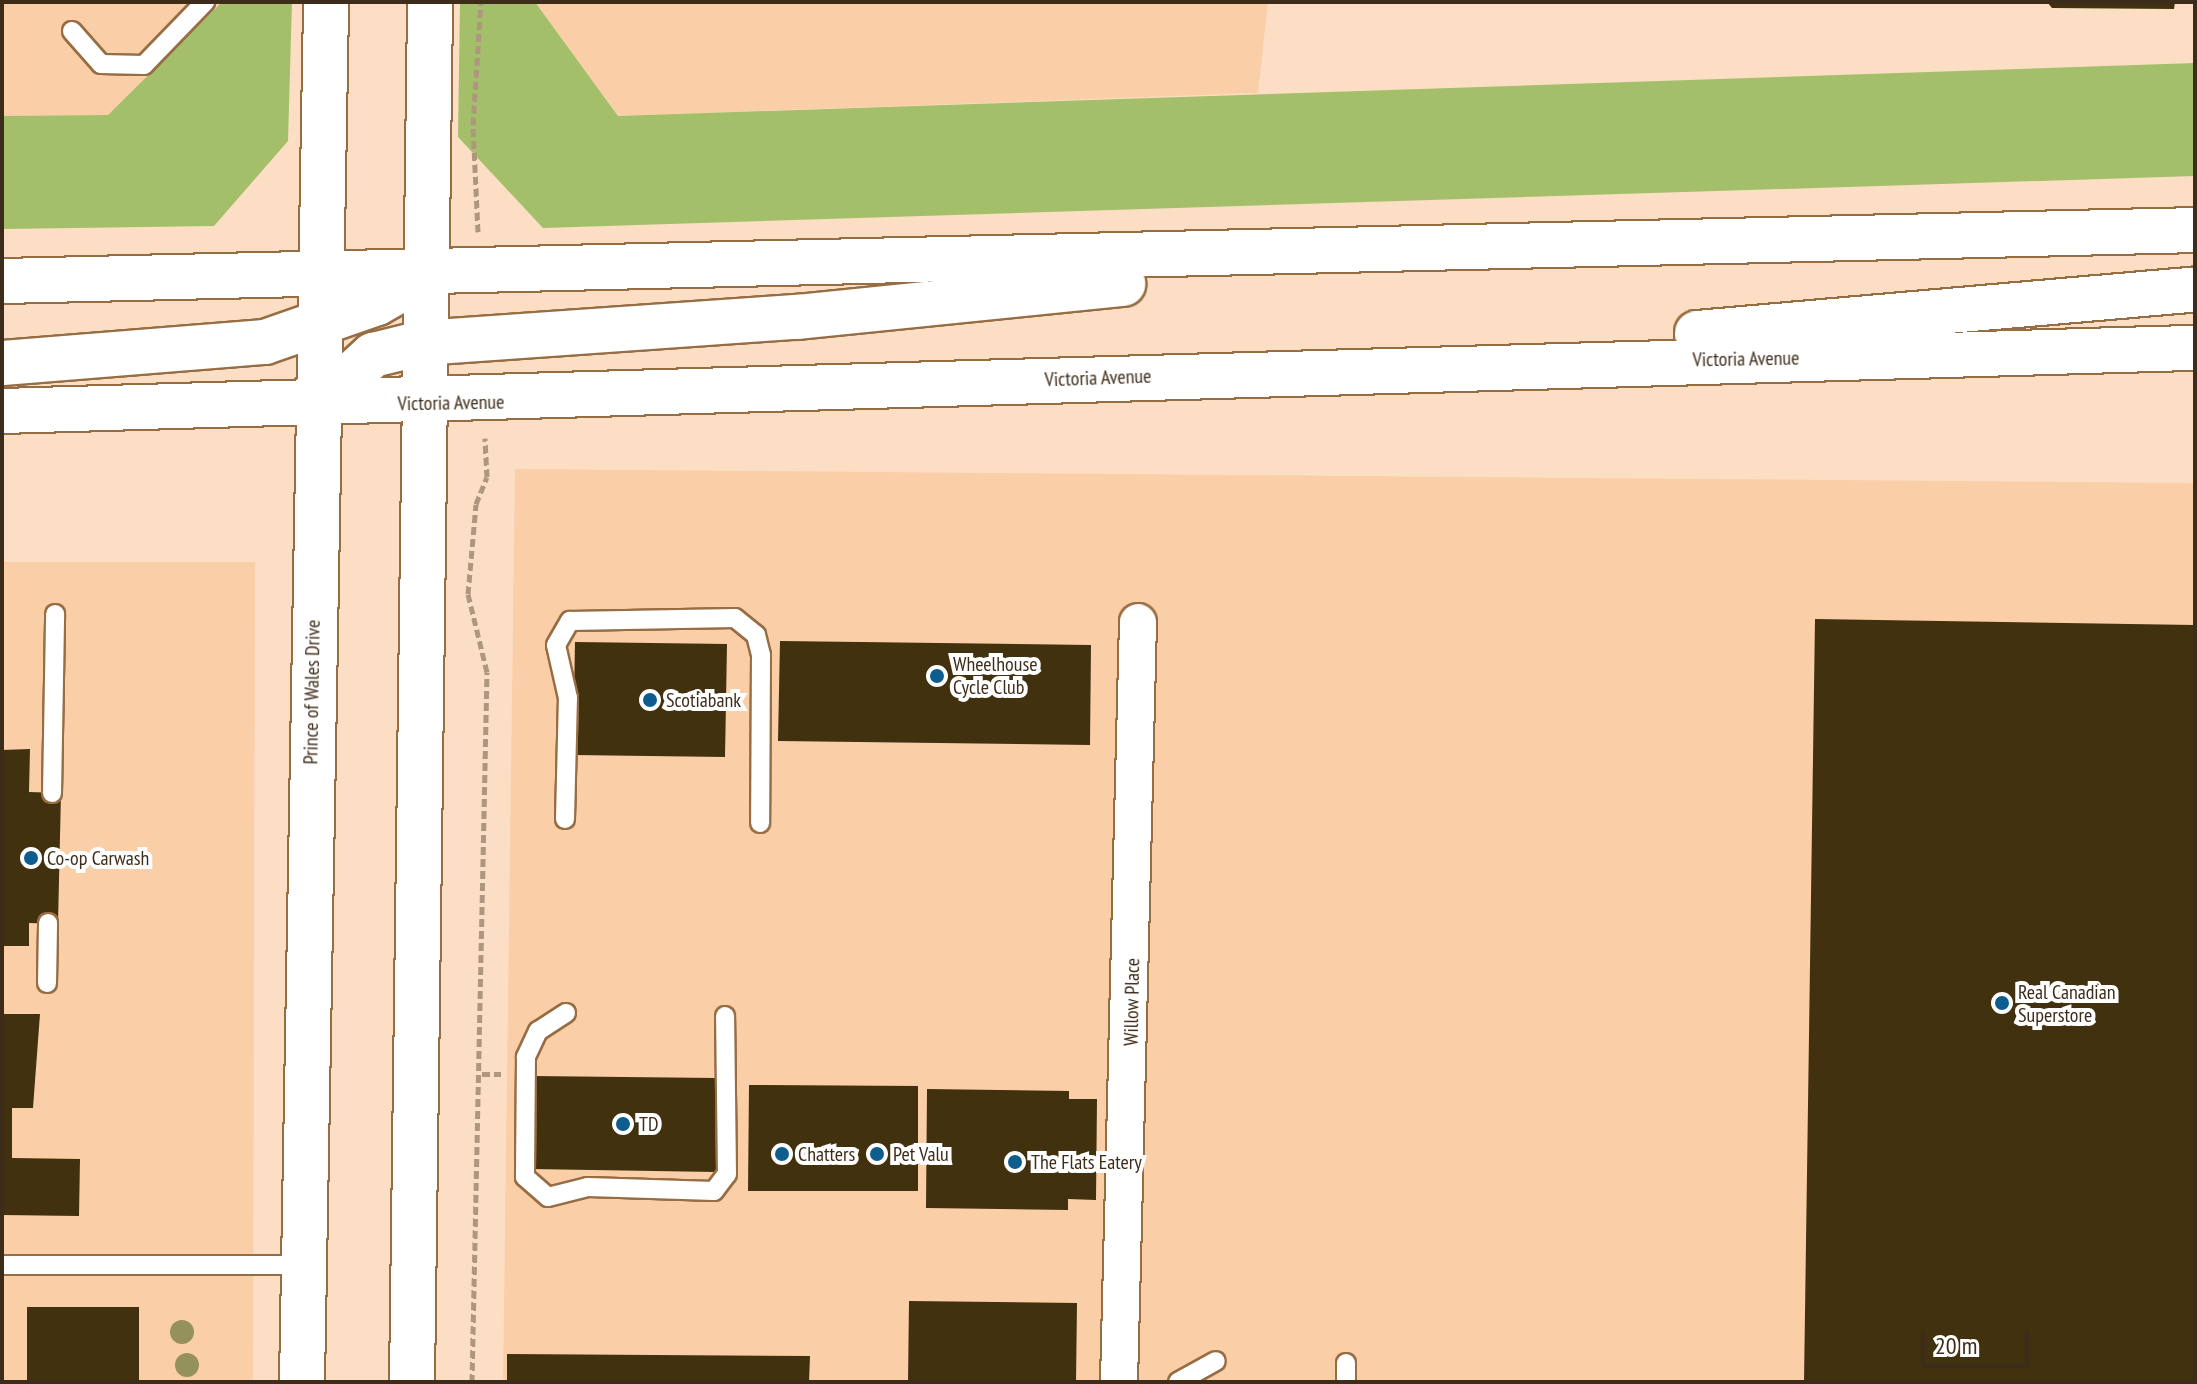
<!DOCTYPE html>
<html>
<head>
<meta charset="utf-8">
<style>
  body { margin:0 }
  #map { position:relative; width:2197px; height:1384px; overflow:hidden; background:#fbdec4; font-family:"PT Sans Narrow",sans-serif }
  div>[style] { position:absolute }
  .built>* { inset:0; background:#facfa8 }
  .green>* { inset:0; background:#a3bf6a }
  .building>* { inset:0; background:#41310e }
  .path>* { height:5px; margin-top:-2.5px; transform-origin:0; background:repeating-linear-gradient(90deg,#af967f 0 8px,transparent 0 12px) }
  .roads { filter:drop-shadow(2px 0 #976d44) drop-shadow(-2px 0 #976d44) drop-shadow(0 2px #976d44) drop-shadow(0 -2px #976d44) }
  .lane>* { height:18px; margin:-9px; padding:0 9px; transform-origin:9px; border-radius:9px; background:#fff }
  .street>* { height:36px; margin:-18px; padding:0 18px; transform-origin:18px; border-radius:18px; background:#fff }
  .secondary>* { height:44px; margin:-22px; padding:0 22px; transform-origin:22px; border-radius:22px; background:#fff }
  .highway>* { height:44px; margin:-22px; padding:0 22px; transform-origin:22px; border-radius:22px; background:#fff }
  .trees>* { width:24px; height:24px; margin:-12px; border-radius:50%; background:#94925a }
  .dots>* { width:22px; height:22px; translate:-50% -50%; box-sizing:border-box; border:4px solid #fff; border-radius:50% }
  span { translate:-50% -50%; white-space:nowrap; text-align:center; line-height:1.15; -webkit-text-stroke:8px #fff; paint-order:stroke }
  .street-label { font-size:20px; color:#3e2c1a }
  .poi-label { font-size:20px; color:#3e2c1a }
  .left { translate:0 -50%; text-align:left }
  .frame { position:absolute; inset:0; border:4px solid #3e2c1a; pointer-events:none }
  .scale { position:absolute; left:1921px; top:1332px; width:108px; height:36px; box-sizing:border-box; border:4px solid #3e2c1a; border-top:0; padding-left:10px; font-size:24px; line-height:28px; white-space:nowrap; color:#3e2c1a; -webkit-text-stroke:6px #fff; paint-order:stroke }
</style>
</head>
<body>
<div id="map">
  <div class="built">
    <div style="clip-path:polygon(2px 2px,222px 2px,108px 115px,2px 116px)"></div>
    <div style="clip-path:polygon(535px 2px,1268px 2px,1258px 93px,618px 116px)"></div>
    <div style="clip-path:polygon(515px 469px,2195px 483px,2195px 1382px,503px 1382px)"></div>
    <div style="clip-path:polygon(2px 562px,255px 562px,253px 1382px,2px 1382px)"></div>
  </div>
  <div class="green">
    <div style="clip-path:polygon(222px 2px,292px 2px,288px 141px,214px 226px,2px 229px,2px 116px,108px 115px)"></div>
    <div style="clip-path:polygon(460px 2px,535px 2px,618px 116px,2195px 63px,2195px 176px,543px 228px,458px 137px)"></div>
  </div>
  <div class="building">
    <div style="clip-path:polygon(2047px 2px,2175px 2px,2174px 9px,2052px 8px)"></div>
    <div style="clip-path:polygon(1815px 619px,2195px 625px,2195px 1382px,1804px 1382px)"></div>
    <div style="clip-path:polygon(780px 641px,1091px 645px,1090px 745px,778px 741px)"></div>
    <div style="clip-path:polygon(575px 642px,727px 644px,725px 757px,573px 755px)"></div>
    <div style="clip-path:polygon(30px 749px,29px 792px,61px 793px,58px 924px,29px 923px,29px 946px,2px 946px,2px 750px)"></div>
    <div style="clip-path:polygon(2px 1014px,40px 1014px,33px 1108px,12px 1108px,12px 1158px,80px 1159px,79px 1216px,2px 1215px)"></div>
    <div style="clip-path:polygon(531px 1076px,717px 1078px,716px 1172px,530px 1169px)"></div>
    <div style="clip-path:polygon(749px 1085px,918px 1086px,918px 1191px,748px 1191px)"></div>
    <div style="clip-path:polygon(927px 1089px,1069px 1091px,1069px 1099px,1097px 1099px,1096px 1200px,1068px 1199px,1068px 1210px,926px 1208px)"></div>
    <div style="clip-path:polygon(909px 1301px,1077px 1303px,1076px 1382px,908px 1382px)"></div>
    <div style="clip-path:polygon(27px 1307px,139px 1307px,139px 1382px,27px 1382px)"></div>
    <div style="clip-path:polygon(507px 1354px,810px 1356px,809px 1382px,507px 1382px)"></div>
  </div>
  <div class="path">
    <div style="left:478px;top:232px;width:107px;rotate:-92.7deg"></div>
    <div style="left:473px;top:125px;width:123px;rotate:-86.3deg"></div>
    <div style="left:482px;top:1074px;width:19px"></div>
    <div style="left:472px;top:1382px;width:710px;rotate:-88.79deg"></div>
    <div style="left:487px;top:672px;width:80px;rotate:-103.7deg"></div>
    <div style="left:468px;top:594px;width:90px;rotate:-84.9deg"></div>
    <div style="left:476px;top:504px;width:29px;rotate:-68deg"></div>
    <div style="left:487px;top:477px;width:39px;rotate:-93deg"></div>
  </div>
  <div class="roads">
    <div class="lane">
      <div style="left:72px;top:31px;width:44px;rotate:48.7deg"></div>
      <div style="left:101px;top:64px;width:43px;rotate:1.3deg"></div>
      <div style="left:144px;top:65px;width:88px;rotate:-45.9deg"></div>
      <div style="left:52px;top:793px;width:179px;rotate:-89deg"></div>
      <div style="left:565px;top:819px;width:121px;rotate:-88.6deg"></div>
      <div style="left:568px;top:698px;width:54px;rotate:-102.8deg"></div>
      <div style="left:556px;top:645px;width:28px;rotate:-60deg"></div>
      <div style="left:570px;top:621px;width:165px;rotate:-1deg"></div>
      <div style="left:735px;top:618px;width:27px;rotate:39deg"></div>
      <div style="left:756px;top:635px;width:21px;rotate:76deg"></div>
      <div style="left:761px;top:655px;width:168px;rotate:90.3deg"></div>
      <div style="left:47px;top:983px;width:60px;rotate:-89deg"></div>
      <div style="left:566px;top:1013px;width:33px;rotate:147deg"></div>
      <div style="left:538px;top:1031px;width:29px;rotate:115deg"></div>
      <div style="left:526px;top:1057px;width:120px;rotate:90.5deg"></div>
      <div style="left:525px;top:1177px;width:30px;rotate:41deg"></div>
      <div style="left:548px;top:1197px;width:41px;rotate:-14deg"></div>
      <div style="left:588px;top:1187px;width:126px;rotate:1.8deg"></div>
      <div style="left:714px;top:1191px;width:21px;rotate:-53deg"></div>
      <div style="left:727px;top:1174px;width:158px;rotate:-90.7deg"></div>
      <div style="left:2px;top:1265px;width:300px"></div>
      <div style="left:1178px;top:1382px;width:43px;rotate:-28.9deg"></div>
      <div style="left:1346px;top:1382px;width:19px;rotate:-90deg"></div>
    </div>
    <div class="street">
      <div style="left:1119px;top:1382px;width:760px;rotate:-88.57deg"></div>
    </div>
    <div class="secondary">
      <div style="left:302px;top:1382px;width:1380px;rotate:-89deg"></div>
      <div style="left:412px;top:1382px;width:1380px;rotate:-89.25deg"></div>
    </div>
    <div class="highway">
      <div style="left:2px;top:281px;width:2194px;rotate:-1.33deg"></div>
      <div style="left:1697px;top:333px;width:500px;rotate:-5deg"></div>
      <div style="left:2px;top:363px;width:264px;rotate:-4.6deg"></div>
      <div style="left:265px;top:342px;width:119px;rotate:-19.2deg"></div>
      <div style="left:377px;top:303px;width:53px;rotate:-29.5deg"></div>
      <div style="left:317px;top:406px;width:76px;rotate:-42.3deg"></div>
      <div style="left:373px;top:355px;width:50px;rotate:-13.8deg"></div>
      <div style="left:422px;top:343px;width:377px;rotate:-4deg"></div>
      <div style="left:798px;top:317px;width:327px;rotate:-5.8deg"></div>
      <div style="left:2px;top:411px;width:2194px;rotate:-1.65deg"></div>
    </div>
  </div>
  <div class="trees">
    <div style="left:182px;top:1332px"></div>
    <div style="left:187px;top:1365px"></div>
  </div>
  <div class="dots">
    <div style="left:937px;top:676px;background:#0d5d8f"></div>
    <div style="left:650px;top:700px;background:#0d5d8f"></div>
    <div style="left:31px;top:858px;background:#0d5d8f"></div>
    <div style="left:2002px;top:1003px;background:#0d5d8f"></div>
    <div style="left:623px;top:1124px;background:#0d5d8f"></div>
    <div style="left:782px;top:1154px;background:#0d5d8f"></div>
    <div style="left:877px;top:1154px;background:#0d5d8f"></div>
    <div style="left:1015px;top:1162px;background:#0d5d8f"></div>
  </div>
  <div class="street-label">
    <span style="left:1746px;top:359px;rotate:-1deg">Victoria Avenue</span>
    <span style="left:1098px;top:378px;rotate:-2deg">Victoria Avenue</span>
    <span style="left:451px;top:403px;rotate:-1deg">Victoria Avenue</span>
    <span style="left:312px;top:692px;rotate:-89deg">Prince of Wales Drive</span>
    <span style="left:1132px;top:1002px;rotate:-89deg">Willow Place</span>
  </div>
  <div class="poi-label">
    <span class="left" style="left:953px;top:676px">Wheelhouse<br>Cycle Club</span>
    <span class="left" style="left:666px;top:700px">Scotiabank</span>
    <span class="left" style="left:47px;top:858px">Co-op Carwash</span>
    <span class="left" style="left:2018px;top:1004px">Real Canadian<br>Superstore</span>
    <span class="left" style="left:639px;top:1124px">TD</span>
    <span class="left" style="left:798px;top:1154px">Chatters</span>
    <span class="left" style="left:893px;top:1154px">Pet Valu</span>
    <span class="left" style="left:1031px;top:1162px">The Flats Eatery</span>
  </div>
  <div class="frame"></div>
  <div class="scale">20 m</div>
</div>
</body>
</html>
